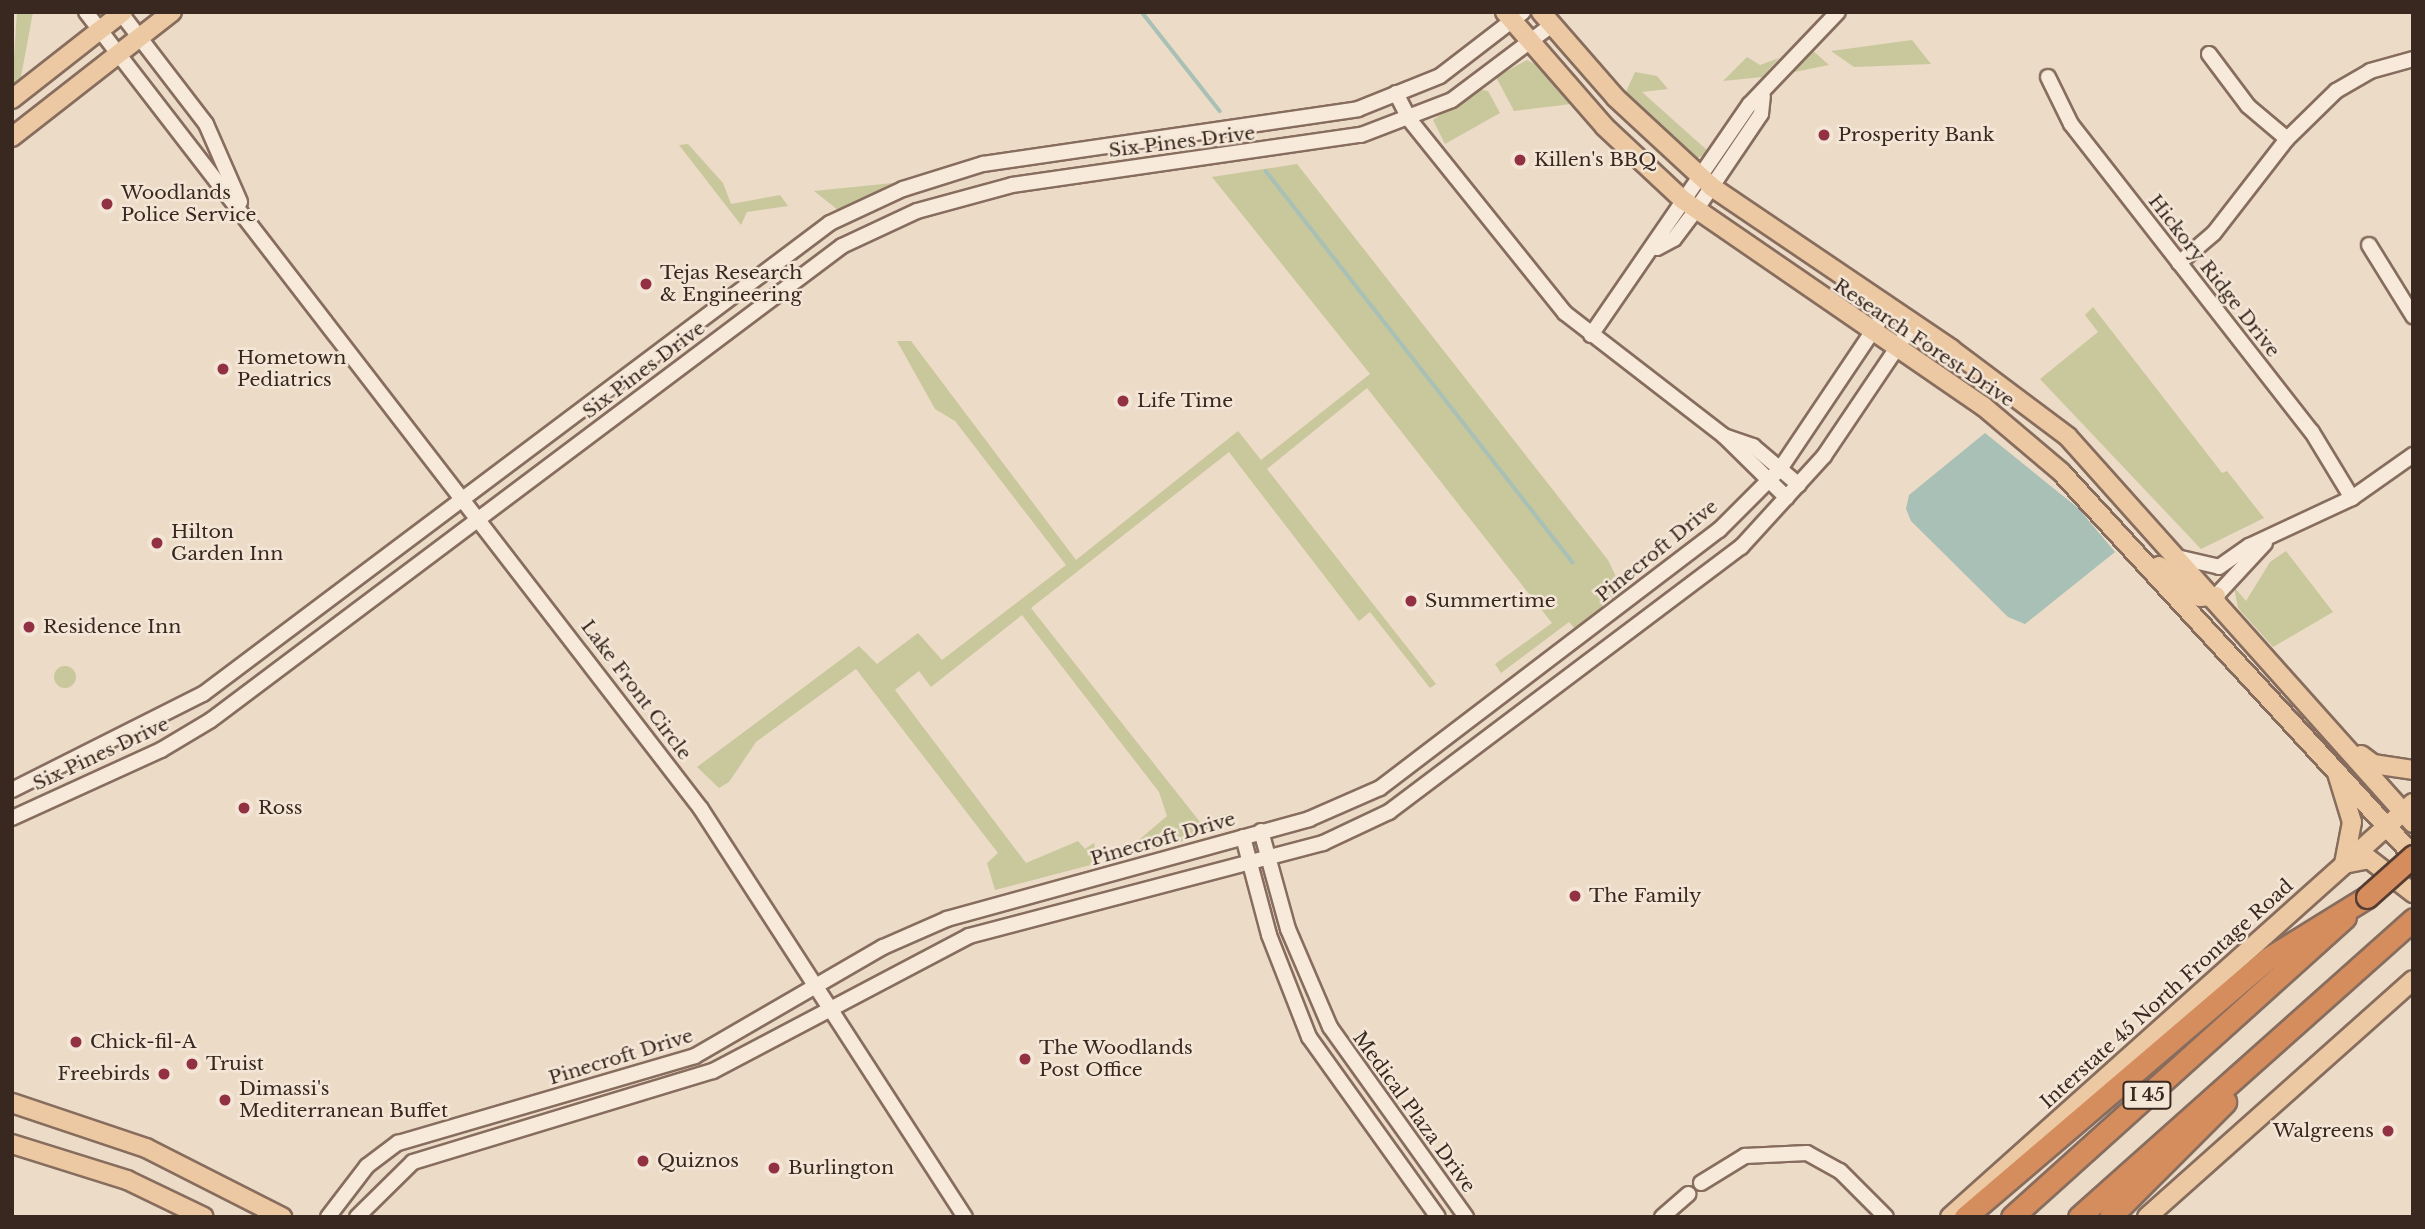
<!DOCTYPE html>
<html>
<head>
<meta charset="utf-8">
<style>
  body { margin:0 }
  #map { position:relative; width:2425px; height:1229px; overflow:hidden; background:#ecdbc7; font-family:"Libre Baskerville",serif }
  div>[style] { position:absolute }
  .green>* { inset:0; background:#c9c79c }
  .round { border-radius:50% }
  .water>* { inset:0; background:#a8c0b5 }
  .stream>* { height:3.5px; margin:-1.75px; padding:0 1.75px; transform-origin:1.75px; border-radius:1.75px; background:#a8c0b5 }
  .roads { filter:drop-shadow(2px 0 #876d5e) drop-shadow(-2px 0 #876d5e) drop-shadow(0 2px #876d5e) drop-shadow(0 -2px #876d5e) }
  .minor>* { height:14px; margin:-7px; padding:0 7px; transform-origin:7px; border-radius:7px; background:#f7eada }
  .major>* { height:18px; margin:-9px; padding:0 9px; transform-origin:9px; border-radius:9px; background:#ecc9a2 }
  .highway>* { height:21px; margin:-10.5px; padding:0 10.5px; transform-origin:10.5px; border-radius:10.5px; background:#d58d5e }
  .bridges { filter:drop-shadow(2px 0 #553c31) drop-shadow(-2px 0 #553c31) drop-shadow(0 2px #553c31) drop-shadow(0 -2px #553c31) }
  .highway-bridge>* { height:21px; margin:-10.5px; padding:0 10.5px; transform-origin:10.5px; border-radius:10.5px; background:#d58d5e }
  .dots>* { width:19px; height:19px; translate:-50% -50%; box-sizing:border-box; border:4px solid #f4e6d7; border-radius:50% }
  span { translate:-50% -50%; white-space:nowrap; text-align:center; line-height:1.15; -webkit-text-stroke:5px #f4e6d7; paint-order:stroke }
  .shield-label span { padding:2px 5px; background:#f4e6d7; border:2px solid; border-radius:5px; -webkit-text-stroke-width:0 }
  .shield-label { font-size:18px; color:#382820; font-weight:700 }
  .poi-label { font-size:19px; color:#382820 }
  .left { translate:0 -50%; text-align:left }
  .right { translate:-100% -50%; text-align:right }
  .street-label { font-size:19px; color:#382820 }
  .frame { position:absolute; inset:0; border:14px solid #382820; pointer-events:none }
</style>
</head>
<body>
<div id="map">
  <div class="green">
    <div style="clip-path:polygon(17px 12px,33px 12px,20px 82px,12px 88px)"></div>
    <div style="clip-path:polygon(1912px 40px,1931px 64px,1854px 67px,1831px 51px)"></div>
    <div style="clip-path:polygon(1811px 49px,1829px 65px,1789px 73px)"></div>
    <div style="clip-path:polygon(1747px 57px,1760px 65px,1779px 58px,1762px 77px,1723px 81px)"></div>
    <div style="clip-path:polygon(1527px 60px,1537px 65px,1571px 104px,1514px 111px,1496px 77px)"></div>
    <div style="clip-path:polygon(1635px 72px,1657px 76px,1668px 89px,1642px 92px,1709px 152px,1698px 158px,1688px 154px,1625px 94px)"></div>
    <div style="clip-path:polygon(1478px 89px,1488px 91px,1500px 113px,1445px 144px,1433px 120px)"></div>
    <div style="clip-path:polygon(688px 144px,723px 183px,731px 204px,780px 195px,788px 206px,747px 212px,741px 225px,679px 145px)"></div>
    <div style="clip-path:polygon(1297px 164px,1608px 560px,1624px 594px,1577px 631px,1569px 622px,1501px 673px,1495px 664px,1552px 623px,1367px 388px,1267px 469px,1436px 684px,1430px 688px,1370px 612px,1359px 621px,1229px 452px,1031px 608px,1200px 822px,1229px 813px,1222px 830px,1150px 850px,1133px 845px,1167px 816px,1159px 792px,1022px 615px,931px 687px,919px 671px,895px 690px,1026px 863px,1078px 841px,1085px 849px,1094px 843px,1098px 863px,995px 890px,987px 863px,998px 853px,856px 669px,756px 742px,729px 782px,719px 788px,697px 767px,859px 646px,877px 664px,918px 633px,942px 660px,1066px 565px,955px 421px,935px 409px,897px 341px,911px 341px,1076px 560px,1238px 431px,1261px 460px,1370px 374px,1212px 177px)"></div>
    <div style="clip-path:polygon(893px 183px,838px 210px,814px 191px)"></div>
    <div style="clip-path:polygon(2093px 307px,2222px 473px,2227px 471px,2264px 518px,2201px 549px,2040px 379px,2098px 332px,2085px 315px)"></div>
    <div style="clip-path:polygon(2286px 551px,2333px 612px,2273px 647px,2238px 608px,2234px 587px,2246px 601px,2270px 562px)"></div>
    <div class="round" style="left:54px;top:666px;width:22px;height:22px"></div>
  </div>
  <div class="water">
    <div style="clip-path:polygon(1985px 433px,2078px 508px,2115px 552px,2025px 624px,2008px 617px,1911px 521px,1906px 509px,1909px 495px)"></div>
  </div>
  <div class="stream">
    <div style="left:1142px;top:12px;width:126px;rotate:51.8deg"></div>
    <div style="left:1266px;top:171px;width:497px;rotate:51.9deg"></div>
  </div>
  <div class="roads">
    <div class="minor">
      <div style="left:86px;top:12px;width:1007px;rotate:52.34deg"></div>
      <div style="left:701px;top:809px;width:486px;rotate:57.1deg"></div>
      <div style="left:120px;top:12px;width:141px;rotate:52.5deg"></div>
      <div style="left:206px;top:124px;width:85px;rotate:66.4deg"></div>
      <div style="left:2209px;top:54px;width:65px;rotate:53.1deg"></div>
      <div style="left:2248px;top:106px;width:51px;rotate:40.2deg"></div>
      <div style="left:2048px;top:77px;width:52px;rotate:63.9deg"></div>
      <div style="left:2071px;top:124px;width:391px;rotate:52deg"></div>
      <div style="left:2312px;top:432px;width:77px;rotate:58.8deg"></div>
      <div style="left:1396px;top:93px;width:29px;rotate:63deg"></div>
      <div style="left:1409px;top:119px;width:249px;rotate:51.2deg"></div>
      <div style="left:1565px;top:313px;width:201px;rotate:37.7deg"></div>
      <div style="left:1724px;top:436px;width:88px;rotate:44.5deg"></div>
      <div style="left:2369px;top:245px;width:84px;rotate:58.2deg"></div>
      <div style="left:1657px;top:248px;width:19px;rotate:-28deg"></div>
      <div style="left:1674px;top:239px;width:36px;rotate:-53deg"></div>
      <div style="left:1696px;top:210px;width:116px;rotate:-55.9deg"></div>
      <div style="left:1761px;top:114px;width:18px;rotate:-84deg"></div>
      <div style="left:2179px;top:263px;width:46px;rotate:-40.6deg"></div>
      <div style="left:2214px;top:233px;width:119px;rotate:-52.2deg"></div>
      <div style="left:2287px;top:139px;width:69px;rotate:-44.4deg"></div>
      <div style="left:2336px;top:91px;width:39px;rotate:-30deg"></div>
      <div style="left:2370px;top:71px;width:45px;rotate:-15.6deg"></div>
      <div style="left:1591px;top:335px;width:280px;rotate:-55.5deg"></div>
      <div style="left:1750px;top:104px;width:127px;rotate:-46.3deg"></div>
      <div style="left:1724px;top:436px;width:31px;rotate:19deg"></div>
      <div style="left:1753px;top:446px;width:60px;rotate:40.3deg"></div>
      <div style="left:2181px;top:558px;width:39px;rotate:13deg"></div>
      <div style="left:2219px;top:567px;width:37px;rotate:-35deg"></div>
      <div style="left:2249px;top:546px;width:114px;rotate:-25deg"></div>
      <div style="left:2352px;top:498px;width:75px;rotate:-35.2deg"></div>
      <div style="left:2216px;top:596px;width:72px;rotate:-47.2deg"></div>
      <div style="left:12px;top:790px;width:214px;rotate:-26.7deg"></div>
      <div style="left:203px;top:694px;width:784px;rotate:-36.91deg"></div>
      <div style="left:830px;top:223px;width:81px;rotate:-25deg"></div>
      <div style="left:903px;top:189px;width:84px;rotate:-17.4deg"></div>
      <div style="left:983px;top:164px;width:379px;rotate:-8.3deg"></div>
      <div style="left:1358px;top:109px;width:88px;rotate:-21.9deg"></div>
      <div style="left:1440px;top:76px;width:105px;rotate:-37.6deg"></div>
      <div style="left:12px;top:818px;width:164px;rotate:-24.5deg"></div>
      <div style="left:161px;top:750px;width:58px;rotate:-31deg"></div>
      <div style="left:211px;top:720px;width:789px;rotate:-36.91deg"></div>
      <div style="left:842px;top:246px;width:83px;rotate:-25deg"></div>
      <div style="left:917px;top:211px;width:98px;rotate:-15.3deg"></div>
      <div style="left:1012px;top:185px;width:353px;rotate:-8.2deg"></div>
      <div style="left:1361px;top:135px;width:97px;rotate:-21deg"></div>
      <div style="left:1452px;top:100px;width:125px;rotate:-36.9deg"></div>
      <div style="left:1261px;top:831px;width:102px;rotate:74.6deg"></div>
      <div style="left:1288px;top:929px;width:107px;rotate:66.8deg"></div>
      <div style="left:1330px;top:1027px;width:234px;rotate:54.4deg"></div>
      <div style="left:1243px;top:837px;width:101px;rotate:75.1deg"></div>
      <div style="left:1269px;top:935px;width:110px;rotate:68.6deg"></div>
      <div style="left:1309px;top:1037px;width:221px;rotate:54.4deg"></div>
      <div style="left:1701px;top:1183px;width:52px;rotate:-31.5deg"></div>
      <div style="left:1745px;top:1156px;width:62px;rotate:-2.8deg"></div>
      <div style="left:1807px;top:1153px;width:38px;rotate:29deg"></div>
      <div style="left:1840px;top:1171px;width:65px;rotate:45deg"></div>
      <div style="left:328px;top:1217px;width:64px;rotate:-52.6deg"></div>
      <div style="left:367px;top:1166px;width:39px;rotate:-37deg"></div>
      <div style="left:398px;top:1143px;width:309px;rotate:-16.3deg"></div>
      <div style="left:695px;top:1056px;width:217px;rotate:-30.1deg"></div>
      <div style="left:883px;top:947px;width:70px;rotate:-23.6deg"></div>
      <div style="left:947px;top:919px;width:376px;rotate:-15.4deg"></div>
      <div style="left:1309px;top:819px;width:77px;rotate:-23.6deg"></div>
      <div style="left:1380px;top:788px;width:426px;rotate:-37.3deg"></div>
      <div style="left:1719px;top:530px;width:86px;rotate:-45deg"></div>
      <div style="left:1780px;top:469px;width:194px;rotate:-56.1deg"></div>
      <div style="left:357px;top:1217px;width:78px;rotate:-44.5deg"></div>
      <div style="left:413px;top:1162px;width:313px;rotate:-16.9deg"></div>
      <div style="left:713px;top:1071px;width:289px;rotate:-27.8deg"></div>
      <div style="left:969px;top:936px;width:366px;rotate:-14.7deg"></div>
      <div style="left:1323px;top:843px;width:73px;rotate:-25.2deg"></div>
      <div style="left:1389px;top:812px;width:441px;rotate:-37deg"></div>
      <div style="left:1741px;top:547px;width:123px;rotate:-47.6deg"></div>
      <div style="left:1824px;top:456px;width:159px;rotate:-56deg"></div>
      <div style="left:1662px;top:1217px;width:35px;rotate:-41deg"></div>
    </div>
    <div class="major">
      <div style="left:1505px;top:12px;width:152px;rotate:49deg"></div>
      <div style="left:1605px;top:127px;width:107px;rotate:43.1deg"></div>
      <div style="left:1683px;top:200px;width:364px;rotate:34.5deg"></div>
      <div style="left:1983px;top:406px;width:102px;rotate:40.2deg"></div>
      <div style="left:2061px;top:472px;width:520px;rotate:47.42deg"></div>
      <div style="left:1541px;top:12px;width:114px;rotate:48.9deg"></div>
      <div style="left:1616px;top:98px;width:131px;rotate:42.8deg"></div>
      <div style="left:1712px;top:187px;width:289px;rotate:34.1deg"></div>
      <div style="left:1951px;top:349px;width:146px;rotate:36.9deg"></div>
      <div style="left:2068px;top:437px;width:518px;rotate:48.21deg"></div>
      <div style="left:12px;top:99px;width:141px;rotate:-38.1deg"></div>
      <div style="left:12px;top:137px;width:203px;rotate:-38deg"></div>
      <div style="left:2159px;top:566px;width:51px;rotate:37.1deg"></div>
      <div style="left:2200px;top:597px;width:16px;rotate:-4deg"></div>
      <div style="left:2361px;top:755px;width:15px;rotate:37deg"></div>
      <div style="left:2373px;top:764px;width:40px;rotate:8.5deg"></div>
      <div style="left:2337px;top:773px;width:51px;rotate:73deg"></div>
      <div style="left:2352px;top:822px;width:43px;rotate:100.8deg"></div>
      <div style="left:2344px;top:864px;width:25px;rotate:-11deg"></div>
      <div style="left:2369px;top:859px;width:56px;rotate:37.7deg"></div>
      <div style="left:12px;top:1103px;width:141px;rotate:18.6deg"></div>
      <div style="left:146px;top:1148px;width:153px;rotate:26.9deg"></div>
      <div style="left:12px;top:1144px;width:121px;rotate:17.4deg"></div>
      <div style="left:127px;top:1180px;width:85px;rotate:25.7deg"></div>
      <div style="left:1950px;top:1217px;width:621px;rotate:-41.8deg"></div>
      <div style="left:2147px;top:1217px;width:356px;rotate:-41.7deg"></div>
    </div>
    <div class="highway">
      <div style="left:1965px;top:1217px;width:397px;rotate:-40.5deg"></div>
      <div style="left:2267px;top:959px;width:118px;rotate:-31.8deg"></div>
      <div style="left:2012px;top:1217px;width:448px;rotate:-42deg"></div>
      <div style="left:2079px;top:1217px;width:448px;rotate:-41.7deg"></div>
      <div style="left:2110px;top:1217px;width:163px;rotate:-45deg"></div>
    </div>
  </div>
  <div class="bridges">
    <div class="highway-bridge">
      <div style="left:2367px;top:897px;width:62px;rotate:-41.7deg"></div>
    </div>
  </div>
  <div class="dots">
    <div style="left:1824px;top:135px;background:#923142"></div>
    <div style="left:1520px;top:160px;background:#923142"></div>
    <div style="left:107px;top:204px;background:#923142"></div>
    <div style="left:646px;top:284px;background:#923142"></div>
    <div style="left:223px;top:369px;background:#923142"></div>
    <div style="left:1123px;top:401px;background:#923142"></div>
    <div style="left:157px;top:543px;background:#923142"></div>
    <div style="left:1411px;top:601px;background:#923142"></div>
    <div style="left:29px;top:627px;background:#923142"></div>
    <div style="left:244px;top:808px;background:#923142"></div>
    <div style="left:1575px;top:896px;background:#923142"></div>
    <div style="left:76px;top:1042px;background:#923142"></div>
    <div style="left:1025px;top:1059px;background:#923142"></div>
    <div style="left:192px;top:1064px;background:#923142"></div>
    <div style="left:164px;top:1074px;background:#923142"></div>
    <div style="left:225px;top:1100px;background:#923142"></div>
    <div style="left:2388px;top:1131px;background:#923142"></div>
    <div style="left:643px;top:1161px;background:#923142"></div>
    <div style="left:774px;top:1168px;background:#923142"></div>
  </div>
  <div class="shield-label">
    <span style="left:2147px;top:1095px">I 45</span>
  </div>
  <div class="poi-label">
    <span class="left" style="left:1838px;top:135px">Prosperity Bank</span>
    <span class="left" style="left:1534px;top:160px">Killen's BBQ</span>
    <span class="left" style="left:121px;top:204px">Woodlands<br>Police Service</span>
    <span class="left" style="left:660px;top:284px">Tejas Research<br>&amp; Engineering</span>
    <span class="left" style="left:237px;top:369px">Hometown<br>Pediatrics</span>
    <span class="left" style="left:1137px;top:401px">Life Time</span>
    <span class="left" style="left:171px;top:543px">Hilton<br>Garden Inn</span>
    <span class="left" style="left:1425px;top:601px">Summertime</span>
    <span class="left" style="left:43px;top:627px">Residence Inn</span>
    <span class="left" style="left:258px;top:808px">Ross</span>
    <span class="left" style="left:1589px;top:896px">The Family</span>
    <span class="left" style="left:90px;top:1042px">Chick-fil-A</span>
    <span class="left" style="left:1039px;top:1059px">The Woodlands<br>Post Office</span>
    <span class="left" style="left:206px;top:1064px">Truist</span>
    <span class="right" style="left:150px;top:1074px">Freebirds</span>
    <span class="left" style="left:239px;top:1100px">Dimassi's<br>Mediterranean Buffet</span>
    <span class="right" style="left:2374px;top:1131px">Walgreens</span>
    <span class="left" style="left:657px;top:1161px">Quiznos</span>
    <span class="left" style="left:788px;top:1168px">Burlington</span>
  </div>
  <div class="street-label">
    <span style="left:1182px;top:142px;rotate:-7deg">Six Pines Drive</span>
    <span style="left:2214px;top:276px;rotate:52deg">Hickory Ridge Drive</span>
    <span style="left:1924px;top:343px;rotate:34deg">Research Forest Drive</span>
    <span style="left:644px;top:370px;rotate:-37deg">Six Pines Drive</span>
    <span style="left:1657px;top:551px;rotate:-39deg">Pinecroft Drive</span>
    <span style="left:636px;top:690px;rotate:53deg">Lake Front Circle</span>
    <span style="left:101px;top:754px;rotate:-25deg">Six Pines Drive</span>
    <span style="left:1163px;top:839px;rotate:-16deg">Pinecroft Drive</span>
    <span style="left:2167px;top:994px;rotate:-42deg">Interstate 45 North Frontage Road</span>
    <span style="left:621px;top:1057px;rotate:-17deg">Pinecroft Drive</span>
    <span style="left:1414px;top:1112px;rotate:54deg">Medical Plaza Drive</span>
  </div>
  <div class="frame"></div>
</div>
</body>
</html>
